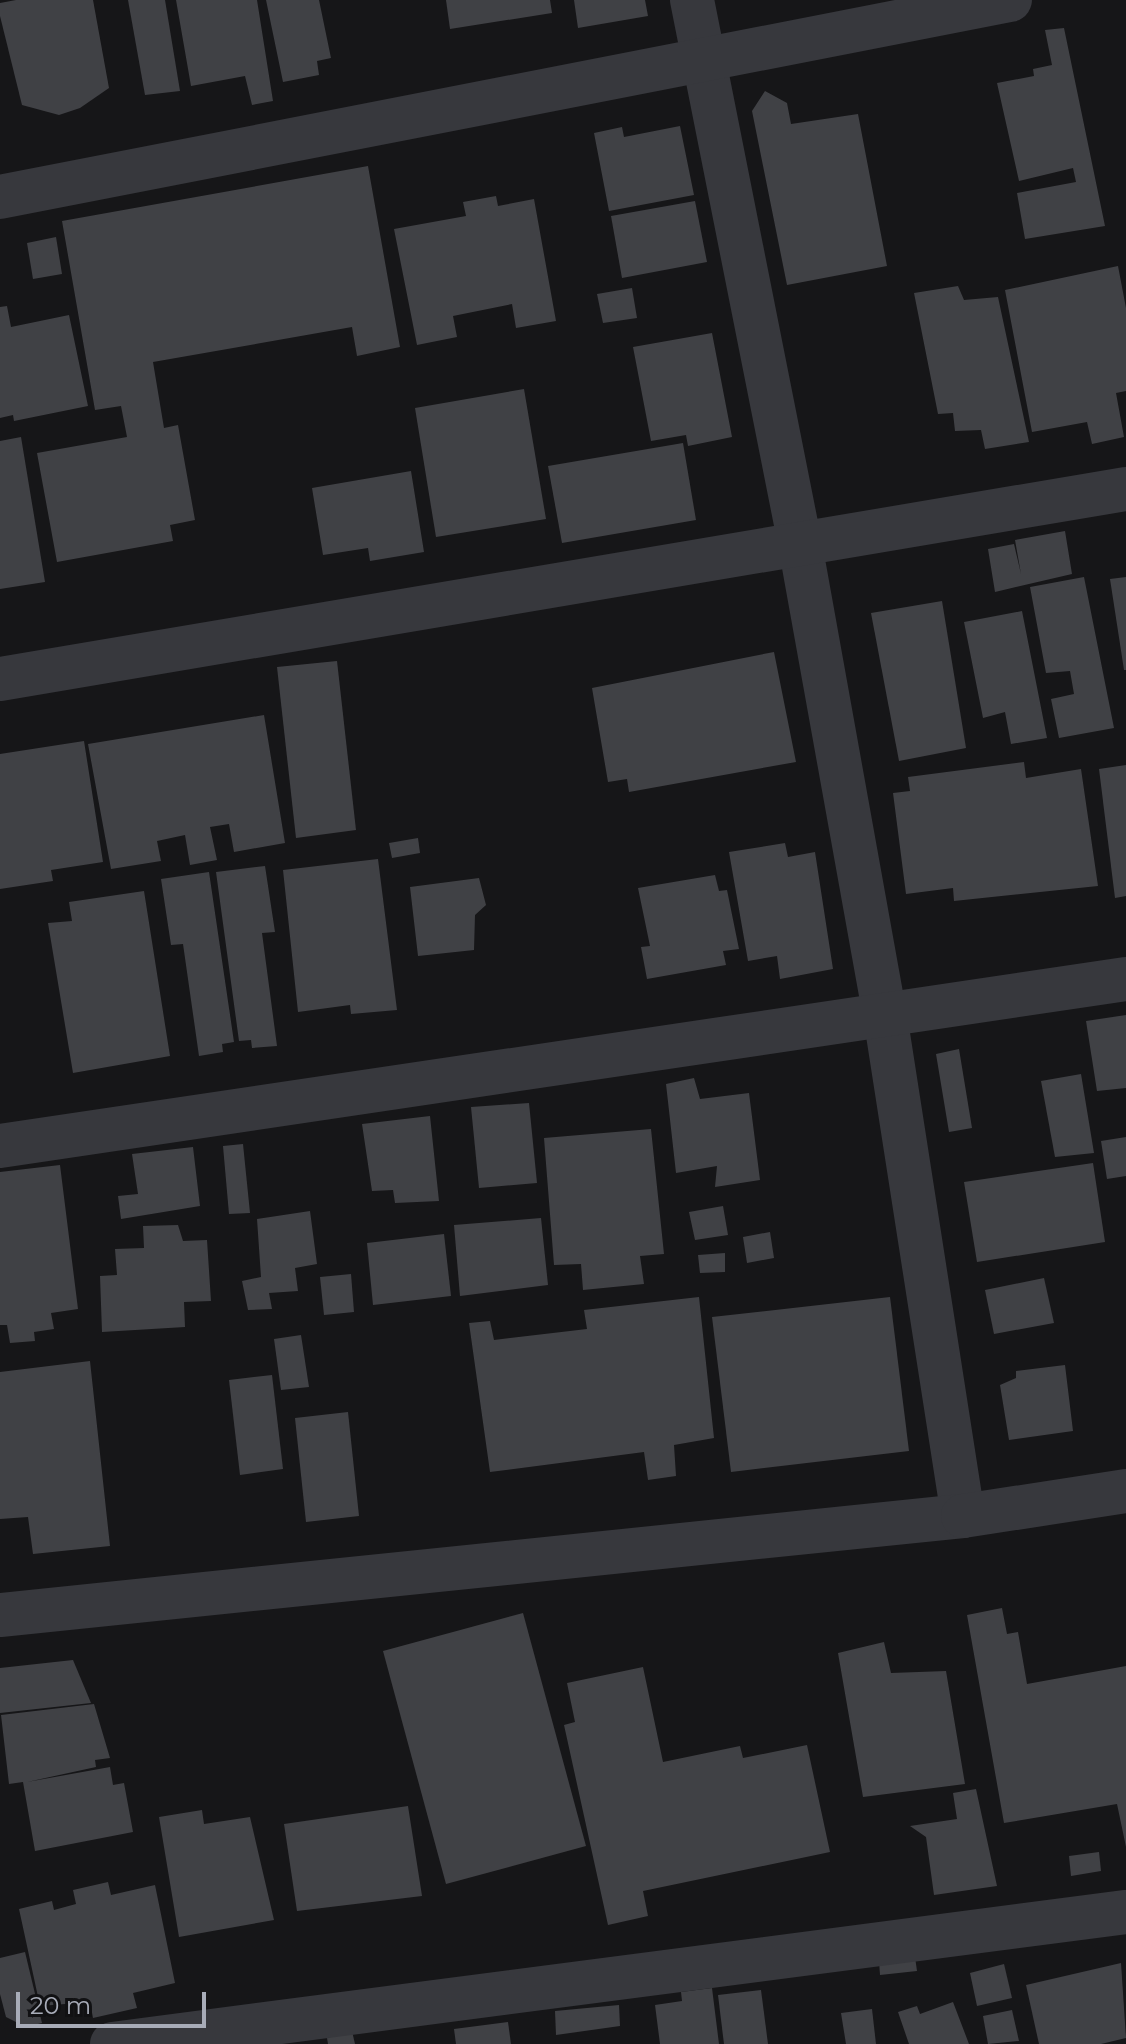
<!DOCTYPE html>
<html>
<head>
<meta charset="utf-8">
<style>
  body { margin:0 }
  #map { position:relative; width:1126px; height:2044px; overflow:hidden; background:#161618; font-family:Montserrat,sans-serif }
  div>[style] { position:absolute }
  .building>* { inset:0; background:#404145 }
  .minor>* { height:44px; margin:-22px; padding:0 22px; transform-origin:22px; border-radius:22px; background:#37383d }
  .tertiary>* { height:44px; margin:-22px; padding:0 22px; transform-origin:22px; border-radius:22px; background:#37383d }
  span { translate:-50% -50%; white-space:nowrap; text-align:center; line-height:1.15; -webkit-text-stroke:6px #111113; paint-order:stroke }
  .scale { position:absolute; left:16px; top:1992px; width:190px; height:36px; box-sizing:border-box; border:4px solid #a8acb8; border-top:0; padding-left:10px; font-size:24px; line-height:28px; white-space:nowrap; color:#a8acb8; -webkit-text-stroke:6px #111113; paint-order:stroke }
</style>
</head>
<body>
<div id="map">
  <div class="building">
    <div style="clip-path:polygon(16px 0,93px 0,109px 88px,80px 108px,59px 115px,22px 105px,0 16px,0 3px)"></div>
    <div style="clip-path:polygon(128px 0,165px 0,180px 91px,145px 95px)"></div>
    <div style="clip-path:polygon(176px 0,257px 0,273px 101px,252px 105px,245px 76px,191px 86px)"></div>
    <div style="clip-path:polygon(266px 0,319px 0,331px 58px,317px 61px,319px 75px,283px 82px)"></div>
    <div style="clip-path:polygon(446px 0,550px 0,552px 13px,450px 29px)"></div>
    <div style="clip-path:polygon(574px 0,645px 0,648px 16px,578px 28px)"></div>
    <div style="clip-path:polygon(1064px 28px,1105px 226px,1025px 239px,1017px 193px,1076px 182px,1073px 168px,1019px 181px,997px 83px,1034px 76px,1033px 69px,1052px 65px,1045px 30px)"></div>
    <div style="clip-path:polygon(765px 91px,787px 103px,791px 124px,858px 114px,887px 266px,787px 285px,752px 111px)"></div>
    <div style="clip-path:polygon(680px 126px,694px 195px,609px 211px,594px 133px,622px 127px,624px 137px)"></div>
    <div style="clip-path:polygon(368px 166px,400px 347px,357px 356px,352px 327px,153px 362px,164px 428px,178px 425px,195px 520px,170px 525px,173px 541px,57px 562px,37px 453px,127px 437px,121px 406px,95px 410px,62px 221px)"></div>
    <div style="clip-path:polygon(496px 196px,498px 206px,534px 199px,556px 321px,516px 328px,512px 304px,453px 316px,457px 337px,417px 345px,394px 229px,466px 216px,463px 202px)"></div>
    <div style="clip-path:polygon(695px 201px,707px 262px,622px 278px,611px 216px)"></div>
    <div style="clip-path:polygon(56px 237px,62px 274px,33px 279px,27px 243px)"></div>
    <div style="clip-path:polygon(1118px 266px,1126px 308px,1126px 391px,1116px 393px,1124px 437px,1092px 444px,1087px 422px,1032px 432px,1005px 290px)"></div>
    <div style="clip-path:polygon(958px 286px,964px 300px,998px 297px,1029px 442px,985px 449px,981px 430px,955px 431px,953px 413px,938px 414px,914px 293px)"></div>
    <div style="clip-path:polygon(632px 288px,637px 318px,603px 323px,597px 294px)"></div>
    <div style="clip-path:polygon(7px 306px,11px 327px,69px 315px,88px 406px,14px 421px,13px 415px,0 418px,0 307px)"></div>
    <div style="clip-path:polygon(712px 333px,732px 437px,688px 446px,686px 435px,651px 441px,633px 347px)"></div>
    <div style="clip-path:polygon(524px 389px,546px 519px,436px 537px,415px 408px)"></div>
    <div style="clip-path:polygon(21px 437px,45px 582px,0 589px,0 441px)"></div>
    <div style="clip-path:polygon(683px 443px,696px 520px,562px 543px,548px 466px)"></div>
    <div style="clip-path:polygon(411px 471px,424px 552px,370px 561px,368px 548px,323px 555px,312px 488px)"></div>
    <div style="clip-path:polygon(1065px 531px,1072px 574px,995px 592px,988px 549px,1014px 544px,1021px 574px,1015px 540px)"></div>
    <div style="clip-path:polygon(1084px 577px,1114px 728px,1059px 738px,1051px 699px,1074px 694px,1070px 671px,1046px 673px,1030px 587px)"></div>
    <div style="clip-path:polygon(1126px 577px,1126px 670px,1124px 670px,1110px 579px)"></div>
    <div style="clip-path:polygon(942px 601px,966px 748px,899px 761px,871px 613px)"></div>
    <div style="clip-path:polygon(1022px 611px,1047px 738px,1011px 744px,1005px 712px,983px 718px,964px 622px)"></div>
    <div style="clip-path:polygon(774px 652px,796px 762px,629px 792px,627px 779px,608px 782px,592px 688px)"></div>
    <div style="clip-path:polygon(337px 661px,356px 830px,296px 838px,277px 667px)"></div>
    <div style="clip-path:polygon(264px 715px,285px 843px,234px 852px,229px 824px,210px 827px,217px 860px,190px 865px,185px 835px,157px 841px,161px 861px,111px 869px,88px 744px)"></div>
    <div style="clip-path:polygon(84px 741px,103px 862px,51px 870px,53px 881px,0 889px,0 754px)"></div>
    <div style="clip-path:polygon(1024px 762px,1026px 778px,1081px 769px,1098px 886px,954px 901px,953px 888px,906px 894px,893px 793px,910px 791px,908px 777px)"></div>
    <div style="clip-path:polygon(1126px 765px,1126px 896px,1115px 898px,1099px 769px)"></div>
    <div style="clip-path:polygon(418px 838px,420px 853px,392px 858px,389px 843px)"></div>
    <div style="clip-path:polygon(785px 843px,788px 857px,815px 852px,833px 969px,780px 979px,777px 956px,748px 961px,729px 852px)"></div>
    <div style="clip-path:polygon(378px 859px,397px 1010px,351px 1014px,350px 1005px,298px 1012px,283px 870px)"></div>
    <div style="clip-path:polygon(265px 866px,275px 932px,262px 933px,277px 1046px,252px 1048px,251px 1040px,239px 1041px,216px 872px)"></div>
    <div style="clip-path:polygon(209px 872px,234px 1042px,222px 1044px,223px 1052px,199px 1056px,183px 944px,171px 945px,161px 879px)"></div>
    <div style="clip-path:polygon(715px 875px,719px 891px,727px 890px,739px 949px,723px 951px,726px 965px,647px 979px,641px 947px,650px 946px,638px 888px)"></div>
    <div style="clip-path:polygon(479px 878px,486px 905px,475px 915px,474px 950px,418px 956px,410px 887px)"></div>
    <div style="clip-path:polygon(144px 891px,170px 1056px,73px 1073px,48px 923px,72px 921px,69px 902px)"></div>
    <div style="clip-path:polygon(1126px 1015px,1126px 1088px,1097px 1091px,1086px 1021px)"></div>
    <div style="clip-path:polygon(959px 1049px,972px 1128px,949px 1132px,936px 1054px)"></div>
    <div style="clip-path:polygon(1081px 1074px,1094px 1153px,1055px 1157px,1041px 1081px)"></div>
    <div style="clip-path:polygon(694px 1078px,700px 1099px,749px 1093px,760px 1180px,715px 1187px,717px 1166px,676px 1173px,666px 1084px)"></div>
    <div style="clip-path:polygon(529px 1103px,537px 1183px,479px 1188px,471px 1107px)"></div>
    <div style="clip-path:polygon(430px 1116px,439px 1201px,395px 1203px,393px 1190px,372px 1191px,362px 1124px)"></div>
    <div style="clip-path:polygon(651px 1129px,664px 1254px,640px 1256px,644px 1284px,583px 1290px,581px 1264px,554px 1265px,544px 1138px)"></div>
    <div style="clip-path:polygon(1126px 1137px,1126px 1176px,1107px 1179px,1101px 1141px)"></div>
    <div style="clip-path:polygon(243px 1144px,250px 1213px,229px 1214px,223px 1146px)"></div>
    <div style="clip-path:polygon(193px 1147px,200px 1206px,121px 1219px,118px 1196px,138px 1194px,132px 1154px)"></div>
    <div style="clip-path:polygon(1093px 1163px,1105px 1242px,977px 1262px,964px 1182px)"></div>
    <div style="clip-path:polygon(60px 1165px,78px 1309px,51px 1313px,54px 1329px,34px 1332px,35px 1341px,10px 1343px,7px 1325px,0 1325px,0 1172px)"></div>
    <div style="clip-path:polygon(723px 1206px,728px 1235px,695px 1240px,689px 1212px)"></div>
    <div style="clip-path:polygon(310px 1211px,317px 1264px,295px 1268px,298px 1291px,269px 1293px,272px 1309px,248px 1310px,242px 1281px,261px 1277px,257px 1219px)"></div>
    <div style="clip-path:polygon(541px 1218px,548px 1285px,460px 1296px,454px 1225px)"></div>
    <div style="clip-path:polygon(178px 1225px,183px 1241px,207px 1240px,211px 1301px,184px 1302px,185px 1327px,102px 1332px,100px 1276px,117px 1275px,115px 1249px,144px 1248px,143px 1226px)"></div>
    <div style="clip-path:polygon(770px 1232px,774px 1258px,747px 1263px,743px 1237px)"></div>
    <div style="clip-path:polygon(444px 1234px,451px 1296px,373px 1305px,367px 1243px)"></div>
    <div style="clip-path:polygon(725px 1253px,725px 1272px,700px 1273px,698px 1255px)"></div>
    <div style="clip-path:polygon(351px 1274px,354px 1312px,324px 1315px,320px 1277px)"></div>
    <div style="clip-path:polygon(1044px 1278px,1054px 1323px,994px 1334px,985px 1290px)"></div>
    <div style="clip-path:polygon(699px 1297px,714px 1438px,674px 1445px,676px 1476px,648px 1480px,644px 1452px,490px 1472px,469px 1323px,490px 1321px,494px 1340px,587px 1329px,584px 1310px)"></div>
    <div style="clip-path:polygon(890px 1297px,909px 1451px,731px 1472px,712px 1317px)"></div>
    <div style="clip-path:polygon(301px 1335px,309px 1387px,281px 1390px,274px 1339px)"></div>
    <div style="clip-path:polygon(90px 1361px,110px 1546px,33px 1554px,28px 1517px,0 1519px,0 1372px)"></div>
    <div style="clip-path:polygon(1065px 1365px,1073px 1431px,1009px 1440px,1000px 1385px,1016px 1378px,1016px 1371px)"></div>
    <div style="clip-path:polygon(272px 1375px,283px 1469px,240px 1475px,229px 1380px)"></div>
    <div style="clip-path:polygon(348px 1412px,359px 1516px,306px 1522px,295px 1418px)"></div>
    <div style="clip-path:polygon(1002px 1608px,1007px 1634px,1018px 1632px,1027px 1684px,1126px 1666px,1126px 1847px,1117px 1804px,1004px 1823px,967px 1615px)"></div>
    <div style="clip-path:polygon(523px 1613px,586px 1846px,446px 1884px,383px 1651px)"></div>
    <div style="clip-path:polygon(884px 1642px,891px 1673px,946px 1671px,965px 1784px,863px 1797px,838px 1653px)"></div>
    <div style="clip-path:polygon(73px 1660px,91px 1703px,0 1713px,0 1668px)"></div>
    <div style="clip-path:polygon(643px 1667px,663px 1762px,740px 1746px,743px 1758px,807px 1745px,830px 1852px,643px 1891px,648px 1916px,608px 1925px,564px 1725px,575px 1722px,567px 1683px)"></div>
    <div style="clip-path:polygon(94px 1704px,110px 1758px,95px 1760px,96px 1767px,27px 1782px,110px 1767px,113px 1785px,124px 1783px,133px 1832px,35px 1851px,23px 1782px,9px 1784px,1px 1715px)"></div>
    <div style="clip-path:polygon(976px 1789px,997px 1886px,934px 1895px,926px 1837px,910px 1826px,957px 1819px,953px 1793px)"></div>
    <div style="clip-path:polygon(408px 1806px,422px 1896px,297px 1911px,284px 1824px)"></div>
    <div style="clip-path:polygon(202px 1810px,204px 1824px,250px 1817px,274px 1920px,179px 1937px,159px 1817px)"></div>
    <div style="clip-path:polygon(1099px 1852px,1101px 1871px,1071px 1876px,1069px 1856px)"></div>
    <div style="clip-path:polygon(108px 1882px,111px 1895px,155px 1885px,175px 1983px,133px 1993px,137px 2008px,93px 2018px,90px 2002px,40px 2006px,19px 1909px,52px 1901px,54px 1910px,76px 1904px,73px 1890px)"></div>
    <div style="clip-path:polygon(25px 1952px,42px 2023px,26px 2027px,6px 2017px,0 1994px,0 1958px)"></div>
    <div style="clip-path:polygon(915px 1957px,917px 1971px,880px 1975px,879px 1961px)"></div>
    <div style="clip-path:polygon(1121px 1963px,1126px 2038px,1101px 2044px,1039px 2044px,1026px 1985px)"></div>
    <div style="clip-path:polygon(1004px 1964px,1012px 1998px,977px 2006px,970px 1973px)"></div>
    <div style="clip-path:polygon(712px 1988px,719px 2044px,660px 2044px,655px 2005px,682px 2001px,681px 1992px)"></div>
    <div style="clip-path:polygon(761px 1990px,768px 2044px,724px 2044px,718px 1995px)"></div>
    <div style="clip-path:polygon(953px 2002px,969px 2044px,909px 2044px,898px 2012px,917px 2006px,920px 2014px)"></div>
    <div style="clip-path:polygon(619px 2005px,620px 2026px,556px 2035px,555px 2011px)"></div>
    <div style="clip-path:polygon(872px 2009px,876px 2044px,846px 2044px,841px 2013px)"></div>
    <div style="clip-path:polygon(1012px 2010px,1019px 2041px,988px 2044px,983px 2016px)"></div>
    <div style="clip-path:polygon(508px 2022px,511px 2044px,456px 2044px,454px 2029px)"></div>
    <div style="clip-path:polygon(352px 2031px,355px 2044px,328px 2044px,327px 2038px)"></div>
  </div>
  <div class="minor">
    <div style="left:692px;top:0;width:555px;rotate:78.77deg"></div>
    <div style="left:800px;top:544px;width:479px;rotate:79.8deg"></div>
    <div style="left:885px;top:1015px;width:507px;rotate:81.15deg"></div>
    <div style="left:0;top:197px;width:1029px;rotate:-11.04deg"></div>
    <div style="left:0;top:679px;width:1142px;rotate:-9.58deg"></div>
    <div style="left:0;top:1146px;width:1138px;rotate:-8.44deg"></div>
    <div style="left:112px;top:2044px;width:1023px;rotate:-7.42deg"></div>
  </div>
  <div class="tertiary">
    <div style="left:0;top:1615px;width:968px;rotate:-5.87deg"></div>
    <div style="left:963px;top:1516px;width:165px;rotate:-8.7deg"></div>
  </div>
  <div class="scale">20 m</div>
</div>
</body>
</html>
